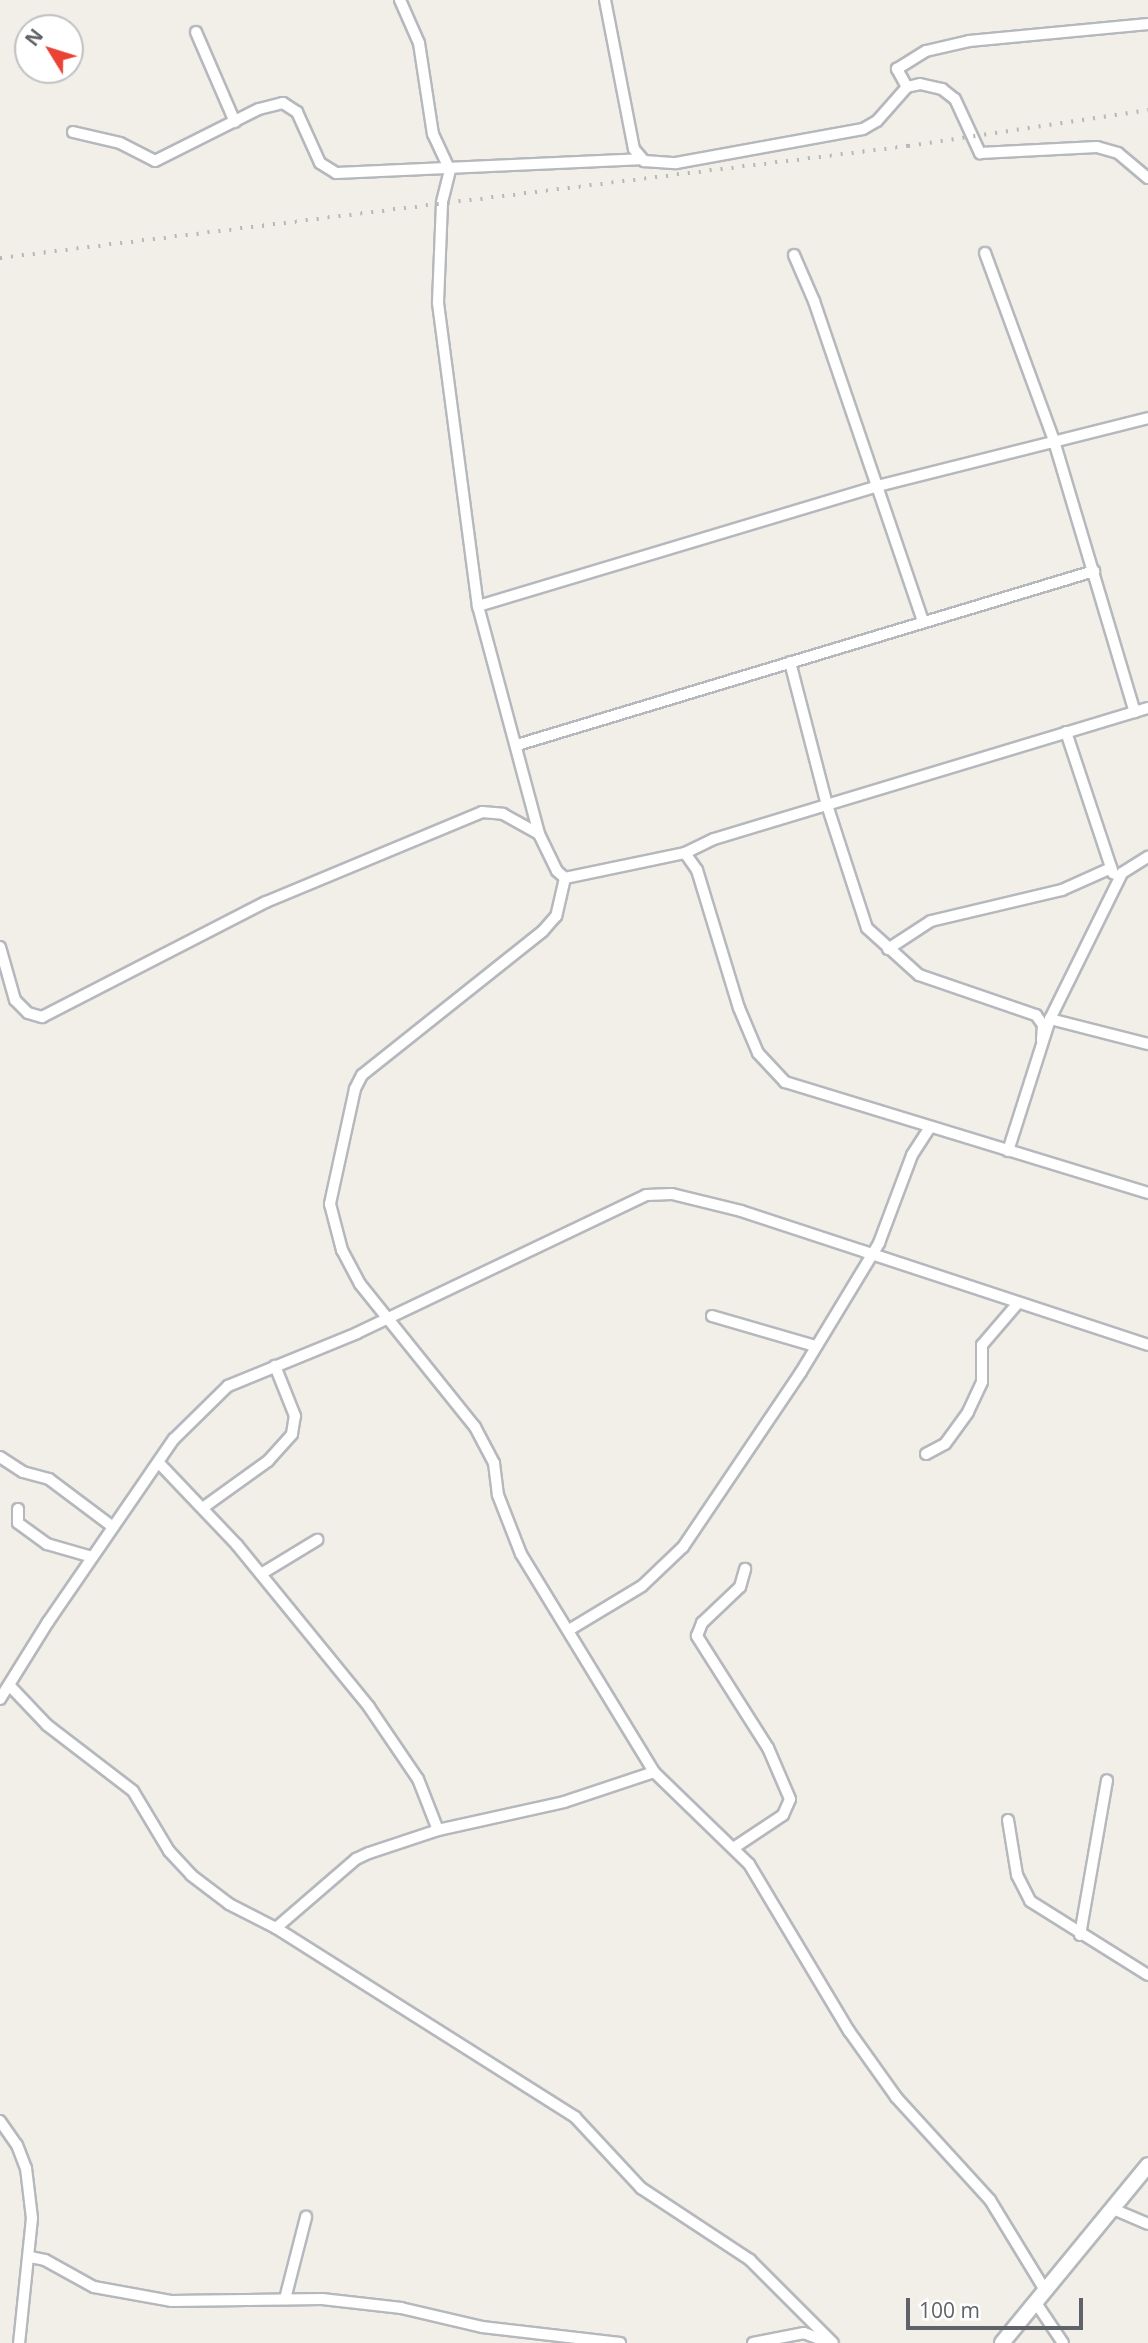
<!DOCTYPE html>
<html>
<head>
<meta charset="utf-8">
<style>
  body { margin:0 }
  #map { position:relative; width:1148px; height:2343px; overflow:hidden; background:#f1efe8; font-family:"Open Sans",sans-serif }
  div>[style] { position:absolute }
  .roads { filter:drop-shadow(2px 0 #b5b8bc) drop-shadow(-2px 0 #b5b8bc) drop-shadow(0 2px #b5b8bc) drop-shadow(0 -2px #b5b8bc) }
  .minor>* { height:10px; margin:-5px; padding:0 5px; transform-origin:5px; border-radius:5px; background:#fff }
  .tertiary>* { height:14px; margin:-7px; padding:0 7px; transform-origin:7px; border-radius:7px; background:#fff }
  .rail>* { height:3.5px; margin-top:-1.75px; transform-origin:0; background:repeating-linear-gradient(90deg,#b6b7b8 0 2px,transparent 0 11px) }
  span { translate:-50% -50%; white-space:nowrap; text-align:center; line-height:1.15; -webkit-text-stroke:6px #fff; paint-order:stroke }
  .north { position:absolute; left:14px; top:14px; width:70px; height:70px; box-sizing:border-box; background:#fff; border:2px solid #bfc1c3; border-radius:50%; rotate:308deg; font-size:19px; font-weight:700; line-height:28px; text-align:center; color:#5f6368 }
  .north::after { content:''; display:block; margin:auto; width:24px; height:32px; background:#ea4335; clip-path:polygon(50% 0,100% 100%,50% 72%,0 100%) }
  .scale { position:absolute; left:906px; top:2298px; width:177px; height:32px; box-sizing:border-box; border:4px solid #5f6368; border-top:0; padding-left:9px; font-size:21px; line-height:24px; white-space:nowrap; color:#5f6368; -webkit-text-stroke:5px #fff; paint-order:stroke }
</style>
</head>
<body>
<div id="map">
  <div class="roads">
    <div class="minor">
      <div style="left:400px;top:0;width:47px;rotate:66.2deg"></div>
      <div style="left:419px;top:43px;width:92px;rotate:81.3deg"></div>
      <div style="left:433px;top:134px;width:40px;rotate:65deg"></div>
      <div style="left:450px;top:170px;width:34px;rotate:104deg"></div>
      <div style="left:442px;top:203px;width:100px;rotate:92.3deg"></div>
      <div style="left:438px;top:303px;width:306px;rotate:82.5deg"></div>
      <div style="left:478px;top:606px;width:236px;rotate:75deg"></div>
      <div style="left:605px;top:0;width:152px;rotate:79deg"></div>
      <div style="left:634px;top:149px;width:16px;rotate:50deg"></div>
      <div style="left:644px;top:161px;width:32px;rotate:4deg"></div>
      <div style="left:676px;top:163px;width:190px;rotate:-10.3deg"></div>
      <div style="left:863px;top:129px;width:16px;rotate:-30deg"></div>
      <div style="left:877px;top:121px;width:45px;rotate:-48.6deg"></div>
      <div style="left:907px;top:87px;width:13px;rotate:-13deg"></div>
      <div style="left:920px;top:84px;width:23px;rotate:13deg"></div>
      <div style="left:942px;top:89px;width:16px;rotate:38deg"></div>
      <div style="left:955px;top:99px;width:60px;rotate:65.2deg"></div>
      <div style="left:980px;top:153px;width:117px;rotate:-2.9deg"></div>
      <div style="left:1097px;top:147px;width:22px;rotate:16deg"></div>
      <div style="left:1118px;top:153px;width:39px;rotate:40deg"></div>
      <div style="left:196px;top:32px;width:98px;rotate:66.6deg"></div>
      <div style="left:907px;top:87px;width:21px;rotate:-119deg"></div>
      <div style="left:897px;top:69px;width:34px;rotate:-32deg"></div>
      <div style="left:926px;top:51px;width:44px;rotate:-13.1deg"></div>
      <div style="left:969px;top:41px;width:180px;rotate:-5.4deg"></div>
      <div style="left:73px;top:132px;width:48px;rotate:13.2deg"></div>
      <div style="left:120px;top:143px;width:39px;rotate:27deg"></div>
      <div style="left:155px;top:161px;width:116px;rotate:-26.6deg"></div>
      <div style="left:259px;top:109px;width:25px;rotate:-14deg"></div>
      <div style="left:283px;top:103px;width:17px;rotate:33deg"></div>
      <div style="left:297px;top:112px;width:56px;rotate:65.7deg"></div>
      <div style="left:320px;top:163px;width:19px;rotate:32deg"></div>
      <div style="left:336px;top:173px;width:304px;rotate:-2.6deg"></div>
      <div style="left:985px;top:253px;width:200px;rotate:69.8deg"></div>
      <div style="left:1054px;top:441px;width:283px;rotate:73.4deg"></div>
      <div style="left:794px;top:255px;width:50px;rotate:66.5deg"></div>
      <div style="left:814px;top:301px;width:339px;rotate:71.2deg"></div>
      <div style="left:478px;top:606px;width:418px;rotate:-16.7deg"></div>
      <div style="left:878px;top:486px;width:278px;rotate:-14.1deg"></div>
      <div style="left:790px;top:662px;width:148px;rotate:75.5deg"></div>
      <div style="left:827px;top:805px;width:129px;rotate:72deg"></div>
      <div style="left:867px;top:928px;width:70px;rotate:42.1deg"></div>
      <div style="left:919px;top:975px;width:124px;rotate:18.9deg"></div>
      <div style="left:1036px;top:1015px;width:12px;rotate:55deg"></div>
      <div style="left:1043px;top:1025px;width:15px;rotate:94deg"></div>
      <div style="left:1066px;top:732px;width:149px;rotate:71.6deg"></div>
      <div style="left:517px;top:745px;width:603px;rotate:-16.78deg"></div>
      <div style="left:685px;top:853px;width:32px;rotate:-26deg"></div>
      <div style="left:714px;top:839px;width:453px;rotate:-16.8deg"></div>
      <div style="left:565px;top:878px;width:39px;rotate:103deg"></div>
      <div style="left:556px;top:916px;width:20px;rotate:131deg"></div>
      <div style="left:543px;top:931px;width:231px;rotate:141.5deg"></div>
      <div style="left:362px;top:1075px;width:16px;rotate:117deg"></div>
      <div style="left:355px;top:1089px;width:118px;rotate:102.3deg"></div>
      <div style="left:330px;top:1204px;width:48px;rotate:75.4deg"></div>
      <div style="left:342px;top:1250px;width:38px;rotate:62deg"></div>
      <div style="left:360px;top:1284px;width:184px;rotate:51.2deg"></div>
      <div style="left:475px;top:1427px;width:41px;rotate:62.2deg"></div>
      <div style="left:494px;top:1463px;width:32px;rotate:83deg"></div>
      <div style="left:498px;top:1495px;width:63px;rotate:68.7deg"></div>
      <div style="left:521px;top:1554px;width:255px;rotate:58.6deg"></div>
      <div style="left:654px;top:1772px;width:132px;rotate:44.1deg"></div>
      <div style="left:749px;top:1864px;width:195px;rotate:59.1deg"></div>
      <div style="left:849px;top:2031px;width:81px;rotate:54.5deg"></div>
      <div style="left:896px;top:2097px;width:139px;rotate:47.6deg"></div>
      <div style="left:990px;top:2200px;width:105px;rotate:58.6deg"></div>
      <div style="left:0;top:947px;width:55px;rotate:74.2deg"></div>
      <div style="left:15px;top:1000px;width:18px;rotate:45deg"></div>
      <div style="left:28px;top:1013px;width:15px;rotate:16deg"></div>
      <div style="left:42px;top:1017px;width:252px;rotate:-27.2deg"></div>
      <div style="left:266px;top:902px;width:234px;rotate:-22.6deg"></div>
      <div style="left:482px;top:812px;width:21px;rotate:5deg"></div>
      <div style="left:503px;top:814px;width:41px;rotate:29.1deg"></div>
      <div style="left:539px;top:834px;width:41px;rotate:64.1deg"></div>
      <div style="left:557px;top:871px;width:11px;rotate:41deg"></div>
      <div style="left:565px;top:878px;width:123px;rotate:-11.8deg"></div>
      <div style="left:685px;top:853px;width:21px;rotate:55deg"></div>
      <div style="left:697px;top:870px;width:144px;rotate:73.1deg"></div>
      <div style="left:739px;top:1008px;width:49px;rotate:67.1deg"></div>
      <div style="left:758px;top:1053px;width:40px;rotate:47deg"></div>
      <div style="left:785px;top:1082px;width:380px;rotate:17deg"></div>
      <div style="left:888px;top:949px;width:51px;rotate:-33.1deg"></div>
      <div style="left:931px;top:921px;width:135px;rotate:-13.3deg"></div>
      <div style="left:1062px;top:890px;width:54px;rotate:-24.2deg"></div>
      <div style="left:1050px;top:1019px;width:101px;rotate:14.3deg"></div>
      <div style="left:1008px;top:1151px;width:139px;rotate:-72.3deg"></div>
      <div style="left:1050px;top:1019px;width:163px;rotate:-63.7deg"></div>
      <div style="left:1122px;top:873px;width:31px;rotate:-32deg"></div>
      <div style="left:712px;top:1316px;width:107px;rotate:16.2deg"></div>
      <div style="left:926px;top:1454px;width:21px;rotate:-28deg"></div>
      <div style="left:945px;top:1444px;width:39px;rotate:-54deg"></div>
      <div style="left:968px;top:1412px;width:33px;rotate:-65deg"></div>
      <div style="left:982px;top:1382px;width:37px;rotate:-90deg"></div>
      <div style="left:982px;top:1345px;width:55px;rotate:-49.4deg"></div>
      <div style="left:0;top:1457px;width:27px;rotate:33deg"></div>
      <div style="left:23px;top:1472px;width:27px;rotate:15deg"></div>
      <div style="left:49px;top:1479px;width:80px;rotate:36.9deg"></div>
      <div style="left:159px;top:1463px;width:113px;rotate:46.4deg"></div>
      <div style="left:237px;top:1545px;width:209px;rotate:50.8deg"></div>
      <div style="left:369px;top:1707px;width:87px;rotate:55.8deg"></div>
      <div style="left:418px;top:1779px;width:55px;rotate:68.6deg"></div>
      <div style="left:204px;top:1507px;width:79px;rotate:-35.7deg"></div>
      <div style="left:268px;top:1461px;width:36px;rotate:-48deg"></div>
      <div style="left:292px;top:1434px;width:18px;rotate:-81deg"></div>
      <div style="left:295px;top:1416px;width:54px;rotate:-111.8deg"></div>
      <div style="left:18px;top:1509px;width:14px;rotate:90deg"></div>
      <div style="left:18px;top:1523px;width:36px;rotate:36deg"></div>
      <div style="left:47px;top:1544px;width:47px;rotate:16.1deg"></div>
      <div style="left:261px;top:1574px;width:66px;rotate:-31.3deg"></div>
      <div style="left:569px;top:1630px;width:85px;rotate:-31.1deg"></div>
      <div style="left:642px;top:1586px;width:57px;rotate:-43.6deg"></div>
      <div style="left:683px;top:1547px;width:211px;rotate:-56deg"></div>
      <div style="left:801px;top:1372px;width:151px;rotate:-58.8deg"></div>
      <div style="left:879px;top:1243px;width:94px;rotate:-69.4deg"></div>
      <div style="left:912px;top:1155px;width:33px;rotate:-57deg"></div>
      <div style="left:10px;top:1686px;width:54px;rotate:46.5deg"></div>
      <div style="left:47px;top:1725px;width:108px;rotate:37.5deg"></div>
      <div style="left:133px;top:1791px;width:70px;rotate:59deg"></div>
      <div style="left:169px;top:1851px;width:33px;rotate:47deg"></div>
      <div style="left:191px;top:1875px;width:48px;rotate:37.3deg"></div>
      <div style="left:229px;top:1904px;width:53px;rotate:27.1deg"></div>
      <div style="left:276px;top:1928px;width:354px;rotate:32.3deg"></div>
      <div style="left:575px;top:2117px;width:97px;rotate:47.1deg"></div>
      <div style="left:641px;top:2188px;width:131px;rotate:33.4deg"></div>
      <div style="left:750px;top:2260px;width:117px;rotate:45deg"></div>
      <div style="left:0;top:1699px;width:91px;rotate:-58.1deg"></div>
      <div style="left:48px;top:1622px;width:222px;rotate:-55.5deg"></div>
      <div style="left:174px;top:1439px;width:76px;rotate:-44.5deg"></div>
      <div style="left:228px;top:1386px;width:139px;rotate:-22.3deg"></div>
      <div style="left:357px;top:1333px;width:320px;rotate:-25.5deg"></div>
      <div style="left:646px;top:1195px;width:26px;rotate:-2deg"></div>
      <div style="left:672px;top:1194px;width:71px;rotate:13.8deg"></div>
      <div style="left:741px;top:1211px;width:428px;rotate:18.2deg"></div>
      <div style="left:1008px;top:1820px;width:56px;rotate:80.7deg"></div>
      <div style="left:1017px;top:1875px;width:29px;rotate:63deg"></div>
      <div style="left:1030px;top:1901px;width:139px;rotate:32.1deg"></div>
      <div style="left:735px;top:1847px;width:58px;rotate:-33.7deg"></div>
      <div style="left:783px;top:1815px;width:17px;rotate:-66deg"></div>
      <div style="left:790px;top:1799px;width:56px;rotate:-113.3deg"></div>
      <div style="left:768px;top:1748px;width:133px;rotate:-122.4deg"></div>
      <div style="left:697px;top:1636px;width:14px;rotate:-69deg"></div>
      <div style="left:702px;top:1623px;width:52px;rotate:-43.5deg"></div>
      <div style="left:740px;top:1587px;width:19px;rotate:-74deg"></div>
      <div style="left:276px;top:1928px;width:106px;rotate:-40.8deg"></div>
      <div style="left:356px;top:1859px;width:14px;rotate:-25deg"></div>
      <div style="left:369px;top:1853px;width:73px;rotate:-18.4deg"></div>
      <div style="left:438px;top:1830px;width:129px;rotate:-12.5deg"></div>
      <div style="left:564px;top:1802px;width:95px;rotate:-18.4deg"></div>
      <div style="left:1080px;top:1935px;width:157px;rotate:-80.1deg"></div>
      <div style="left:0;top:2121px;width:29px;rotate:55deg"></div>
      <div style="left:17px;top:2145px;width:25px;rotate:69deg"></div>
      <div style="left:26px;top:2168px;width:50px;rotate:83.2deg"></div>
      <div style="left:32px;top:2218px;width:126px;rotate:95.9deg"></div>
      <div style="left:1113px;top:2209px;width:38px;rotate:23deg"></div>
      <div style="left:30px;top:2257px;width:15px;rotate:11deg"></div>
      <div style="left:45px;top:2260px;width:56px;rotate:28.9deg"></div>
      <div style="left:94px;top:2287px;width:78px;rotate:10.3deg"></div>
      <div style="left:171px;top:2301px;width:151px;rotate:-0.8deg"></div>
      <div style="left:322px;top:2299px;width:80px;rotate:6.5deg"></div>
      <div style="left:401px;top:2308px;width:83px;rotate:13.2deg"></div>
      <div style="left:482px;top:2327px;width:139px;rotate:6.6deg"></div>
      <div style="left:285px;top:2299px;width:85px;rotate:-75.6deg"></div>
      <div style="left:1036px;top:2303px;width:48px;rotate:56deg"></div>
      <div style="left:753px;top:2343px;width:52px;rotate:-11.1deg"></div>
      <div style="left:804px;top:2333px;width:28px;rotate:21deg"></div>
    </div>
    <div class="tertiary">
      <div style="left:1002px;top:2343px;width:230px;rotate:-50.6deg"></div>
    </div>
  </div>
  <div class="rail">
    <div style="left:0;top:258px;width:915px;rotate:-7.03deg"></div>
    <div style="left:908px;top:146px;width:243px;rotate:-8.5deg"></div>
  </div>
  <div class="north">N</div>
  <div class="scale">100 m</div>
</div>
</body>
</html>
